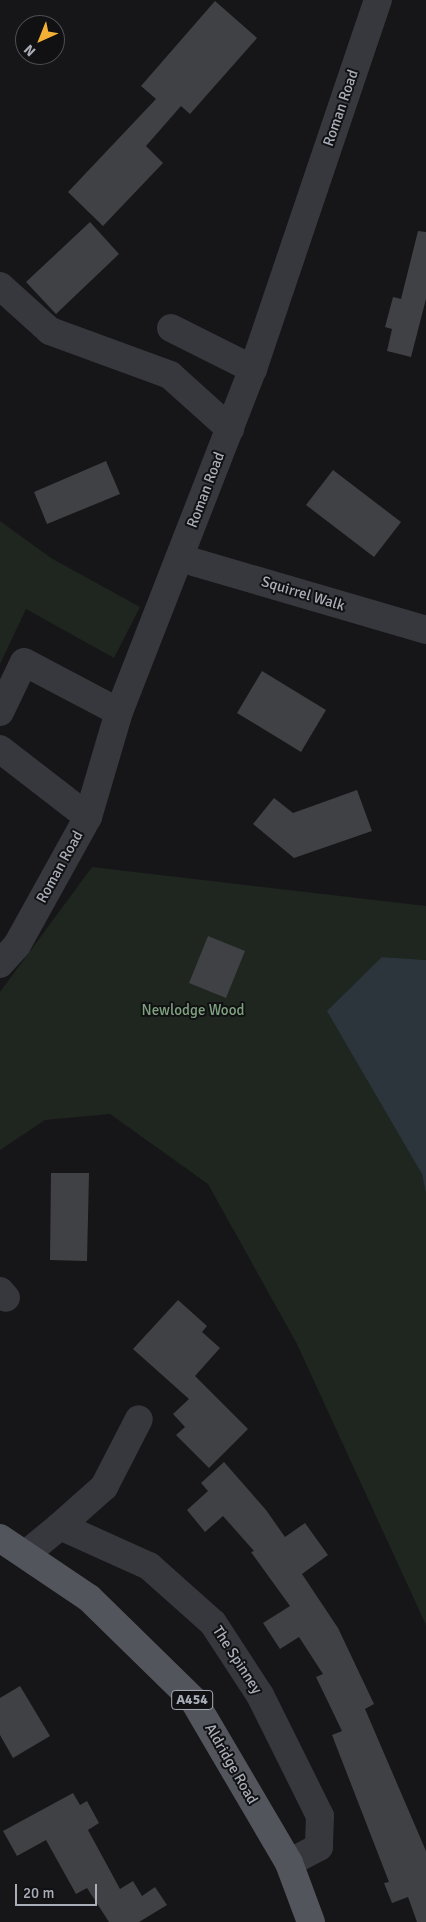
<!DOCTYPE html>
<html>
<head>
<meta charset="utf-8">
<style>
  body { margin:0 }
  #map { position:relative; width:426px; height:1922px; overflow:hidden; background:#161618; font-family:Signika,sans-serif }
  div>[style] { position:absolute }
  .green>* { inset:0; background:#1e261f }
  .water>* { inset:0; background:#2c353c }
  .building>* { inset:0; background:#404145 }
  .minor>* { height:28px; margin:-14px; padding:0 14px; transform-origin:14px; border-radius:14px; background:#37383d }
  .major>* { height:28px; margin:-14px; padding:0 14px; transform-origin:14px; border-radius:14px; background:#53555c }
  span { translate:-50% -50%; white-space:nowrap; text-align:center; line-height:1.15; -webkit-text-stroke:4px #111113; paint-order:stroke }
  .shield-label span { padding:1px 4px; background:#111113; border:1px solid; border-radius:4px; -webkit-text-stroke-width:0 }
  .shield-label { font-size:14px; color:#a8adb8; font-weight:700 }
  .street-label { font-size:15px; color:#a8adb8 }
  .park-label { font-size:15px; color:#7fa381 }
  .north { position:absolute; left:15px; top:15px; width:50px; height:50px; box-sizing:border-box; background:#111113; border:1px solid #4d4f55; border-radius:50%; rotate:224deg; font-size:14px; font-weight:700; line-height:20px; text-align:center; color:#a8adb8 }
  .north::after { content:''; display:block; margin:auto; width:18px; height:22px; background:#f2b134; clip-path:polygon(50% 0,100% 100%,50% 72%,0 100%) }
  .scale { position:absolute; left:15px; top:1884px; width:82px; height:22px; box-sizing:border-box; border:2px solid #a8adb8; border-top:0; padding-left:6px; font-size:15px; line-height:18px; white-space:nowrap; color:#a8adb8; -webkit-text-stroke:4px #111113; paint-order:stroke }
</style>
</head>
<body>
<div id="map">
  <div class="green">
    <div style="clip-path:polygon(0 521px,51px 558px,140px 607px,114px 658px,26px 609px,0 664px)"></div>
    <div style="clip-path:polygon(92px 867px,426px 906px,426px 960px,382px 957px,426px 1194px,426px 1625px,297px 1344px,208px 1184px,110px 1114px,45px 1120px,0 1150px,0 992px)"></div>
  </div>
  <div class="water">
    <div style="clip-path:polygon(382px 957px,426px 960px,426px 1194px,422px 1174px,327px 1011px)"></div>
  </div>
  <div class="building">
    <div style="clip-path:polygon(215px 1px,257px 38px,190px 114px,181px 106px,146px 146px,163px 163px,103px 226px,68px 192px,156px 99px,141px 86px)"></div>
    <div style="clip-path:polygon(90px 222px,119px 254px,56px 314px,26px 282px)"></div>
    <div style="clip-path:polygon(418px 231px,426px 232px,426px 299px,411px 357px,387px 351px,392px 329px,385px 327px,393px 297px,401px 299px)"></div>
    <div style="clip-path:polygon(106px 461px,120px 494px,47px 524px,34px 492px)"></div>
    <div style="clip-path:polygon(333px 470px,401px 522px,374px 557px,306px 505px)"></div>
    <div style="clip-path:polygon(262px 671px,326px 710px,301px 752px,237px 713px)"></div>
    <div style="clip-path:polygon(357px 790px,372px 831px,294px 858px,253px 824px,274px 798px,293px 813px)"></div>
    <div style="clip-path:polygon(208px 936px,245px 951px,226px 998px,189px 983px)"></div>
    <div style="clip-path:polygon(51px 1173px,89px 1173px,87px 1261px,50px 1260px)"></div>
    <div style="clip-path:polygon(178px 1300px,207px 1326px,202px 1332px,220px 1348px,195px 1376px,248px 1429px,209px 1468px,176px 1435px,185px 1427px,173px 1414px,189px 1399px,133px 1349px)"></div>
    <div style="clip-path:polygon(224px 1462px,266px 1510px,285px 1537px,305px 1523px,328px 1555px,302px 1574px,338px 1628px,374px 1704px,365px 1709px,426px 1851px,426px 1922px,417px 1922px,408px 1897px,392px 1903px,384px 1883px,389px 1882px,332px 1735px,342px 1731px,316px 1677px,323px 1674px,299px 1637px,280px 1649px,263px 1623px,290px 1606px,251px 1552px,254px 1551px,223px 1516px,205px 1532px,187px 1510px,208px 1491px,201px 1483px)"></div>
    <div style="clip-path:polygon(20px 1686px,50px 1736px,13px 1758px,0 1735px,0 1698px)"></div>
    <div style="clip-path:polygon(73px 1793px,80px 1805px,87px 1801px,99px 1823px,88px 1830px,120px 1889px,133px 1881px,142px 1896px,155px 1887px,167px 1905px,139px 1922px,109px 1922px,87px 1888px,76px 1894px,46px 1840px,17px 1856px,3px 1831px)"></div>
  </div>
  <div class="minor">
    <div style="left:0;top:286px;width:67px;rotate:42deg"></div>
    <div style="left:50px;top:331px;width:128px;rotate:20.1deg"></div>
    <div style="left:170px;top:375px;width:81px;rotate:42deg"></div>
    <div style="left:171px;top:328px;width:92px;rotate:26.6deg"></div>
    <div style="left:180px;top:558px;width:256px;rotate:16.3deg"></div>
    <div style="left:0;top:712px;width:55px;rotate:-64.4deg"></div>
    <div style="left:24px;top:662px;width:107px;rotate:27.8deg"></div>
    <div style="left:0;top:749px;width:111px;rotate:37.7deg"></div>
    <div style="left:0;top:964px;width:25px;rotate:-48deg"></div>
    <div style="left:17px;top:945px;width:146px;rotate:-61deg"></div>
    <div style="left:88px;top:817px;width:109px;rotate:-73.6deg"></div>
    <div style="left:119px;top:712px;width:368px;rotate:-68.7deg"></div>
    <div style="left:253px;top:369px;width:390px;rotate:-71.3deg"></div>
    <div style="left:0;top:1291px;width:9px;rotate:49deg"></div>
    <div style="left:60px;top:1526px;width:59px;rotate:-41.6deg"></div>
    <div style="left:104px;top:1487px;width:76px;rotate:-62.8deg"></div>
    <div style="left:26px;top:1554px;width:44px;rotate:-39.5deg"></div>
    <div style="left:60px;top:1526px;width:98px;rotate:24.2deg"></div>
    <div style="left:149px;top:1566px;width:86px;rotate:41.7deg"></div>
    <div style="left:213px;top:1623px;width:86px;rotate:56.9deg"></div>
    <div style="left:260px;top:1695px;width:135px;rotate:63.6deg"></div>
    <div style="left:320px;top:1816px;width:31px;rotate:92deg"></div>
    <div style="left:319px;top:1847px;width:34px;rotate:152deg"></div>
  </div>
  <div class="major">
    <div style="left:0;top:1538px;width:107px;rotate:34deg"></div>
    <div style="left:89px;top:1598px;width:147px;rotate:44.4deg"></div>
    <div style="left:194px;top:1701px;width:188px;rotate:59.6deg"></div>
    <div style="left:289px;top:1863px;width:63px;rotate:69.6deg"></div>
  </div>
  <div class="shield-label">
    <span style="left:192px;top:1700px">A454</span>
  </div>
  <div class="street-label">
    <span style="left:341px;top:108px;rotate:-71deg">Roman Road</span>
    <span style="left:206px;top:490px;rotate:-69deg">Roman Road</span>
    <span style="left:303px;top:594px;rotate:17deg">Squirrel Walk</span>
    <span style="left:60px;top:867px;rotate:-61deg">Roman Road</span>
    <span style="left:237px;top:1660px;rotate:57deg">The Spinney</span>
    <span style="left:231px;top:1764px;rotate:60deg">Aldridge Road</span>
  </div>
  <div class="park-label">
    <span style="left:193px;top:1011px">Newlodge Wood</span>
  </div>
  <div class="north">N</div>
  <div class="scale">20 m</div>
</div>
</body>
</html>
